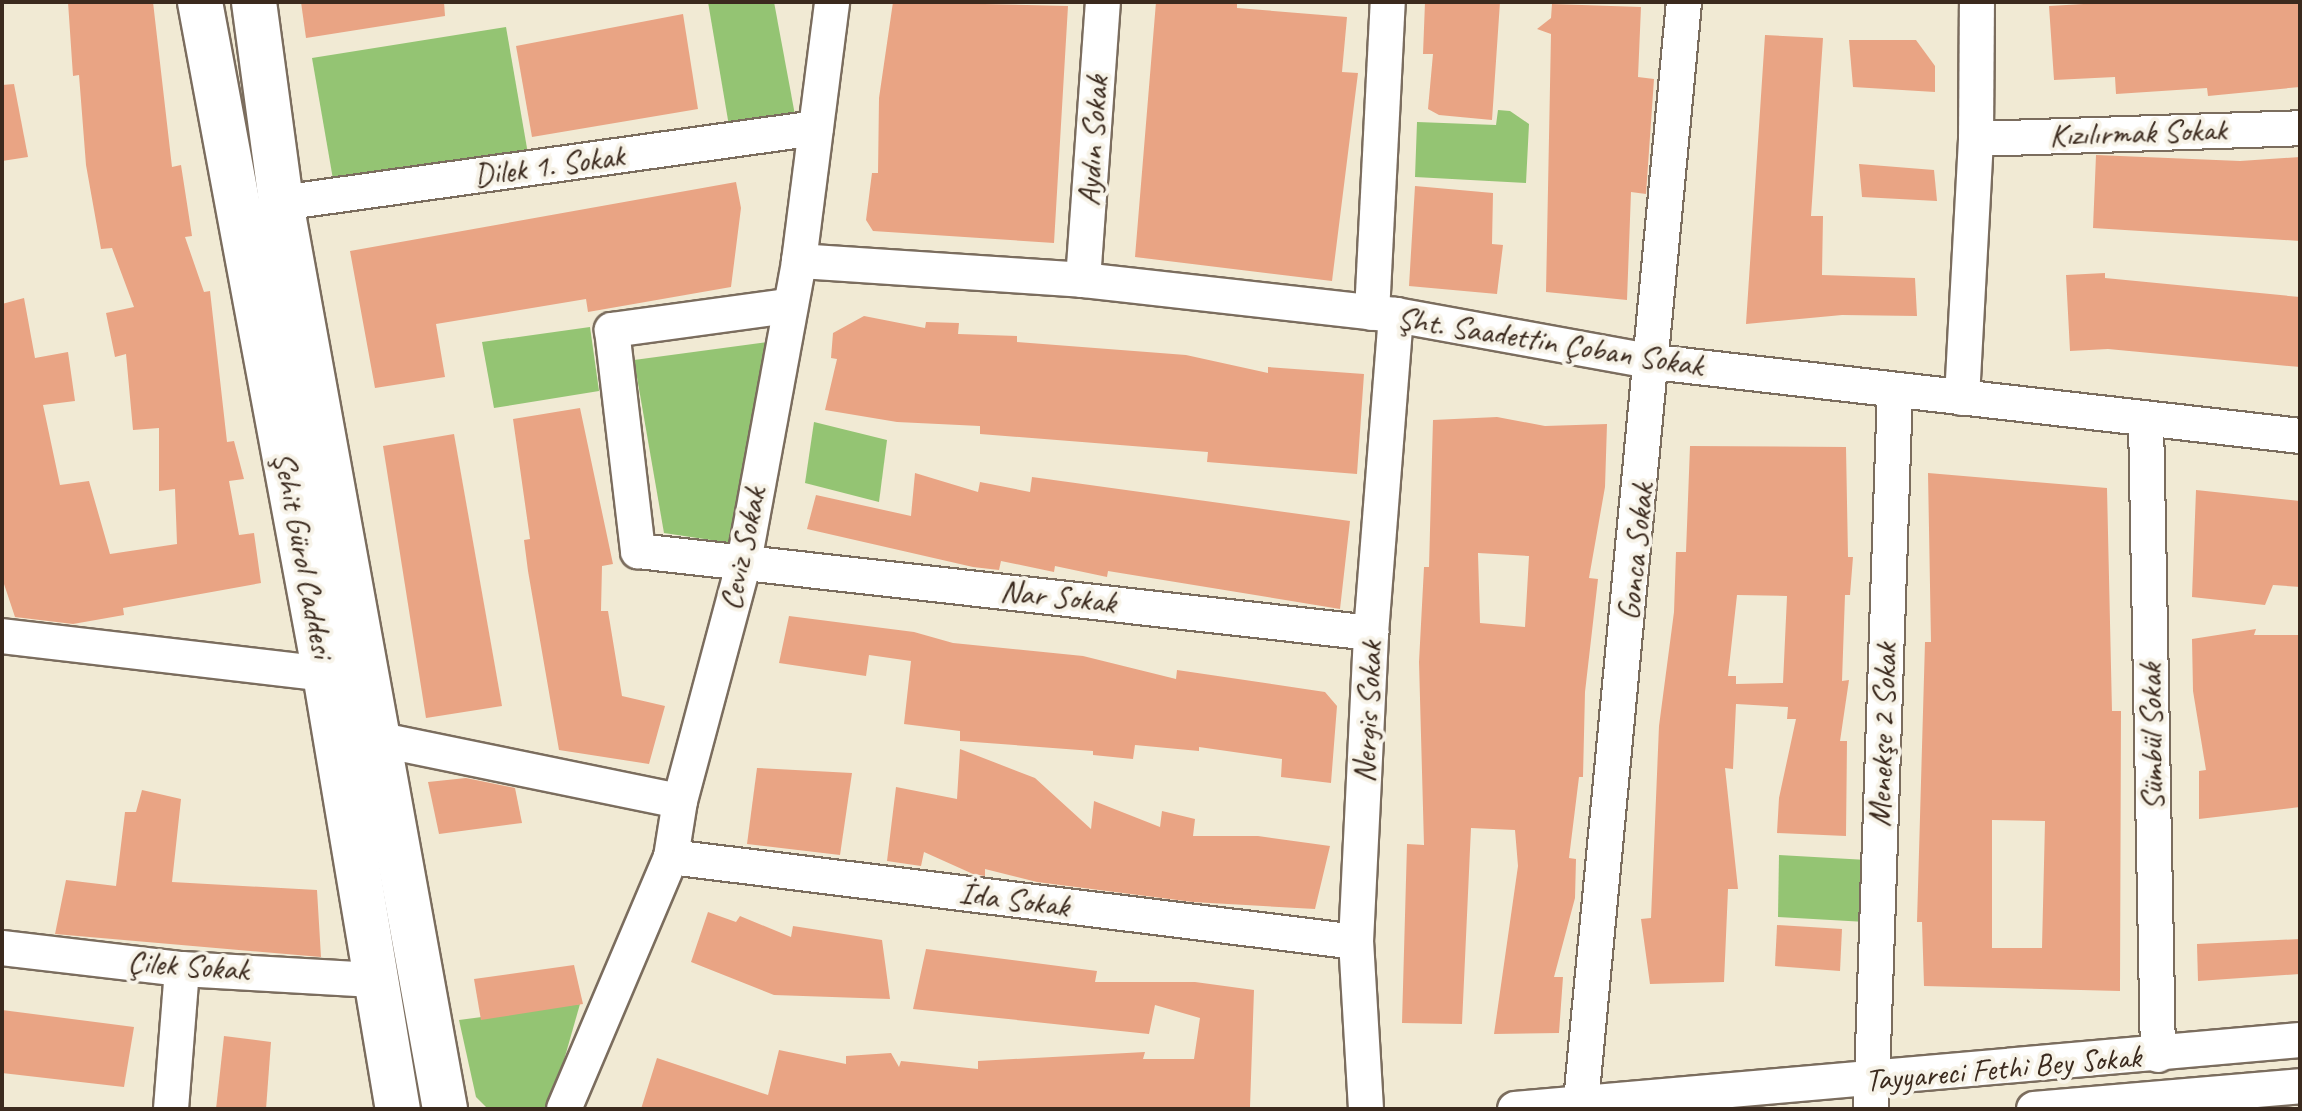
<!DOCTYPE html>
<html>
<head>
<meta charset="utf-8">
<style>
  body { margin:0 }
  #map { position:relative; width:2302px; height:1111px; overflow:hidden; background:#f1ead4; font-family:Caveat,sans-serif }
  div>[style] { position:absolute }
  .green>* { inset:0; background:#94c473 }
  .building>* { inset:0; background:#e9a484 }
  .roads { filter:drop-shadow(2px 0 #7b6d5e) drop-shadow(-2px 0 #7b6d5e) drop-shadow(0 2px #7b6d5e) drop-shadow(0 -2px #7b6d5e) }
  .street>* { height:34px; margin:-17px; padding:0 17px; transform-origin:17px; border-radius:17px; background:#fff }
  .secondary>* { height:44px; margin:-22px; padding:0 22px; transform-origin:22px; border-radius:22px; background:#fff }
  span { translate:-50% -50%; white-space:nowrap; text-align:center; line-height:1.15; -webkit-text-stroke:8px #f7f3e8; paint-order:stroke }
  .street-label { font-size:32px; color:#3b2a1e }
  .frame { position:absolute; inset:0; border:4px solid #3b2a1e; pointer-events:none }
</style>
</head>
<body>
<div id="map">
  <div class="green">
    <div style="clip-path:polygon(708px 2px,774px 2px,795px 115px,729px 126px)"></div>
    <div style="clip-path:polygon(506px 27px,528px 154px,334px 185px,312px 58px)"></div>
    <div style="clip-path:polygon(1498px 110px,1510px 111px,1529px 124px,1526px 183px,1415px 177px,1417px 122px,1496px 125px)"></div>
    <div style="clip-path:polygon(590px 327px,599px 391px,494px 408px,482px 342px)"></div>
    <div style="clip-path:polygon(768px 342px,731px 543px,664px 533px,634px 360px)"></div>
    <div style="clip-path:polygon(814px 422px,887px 440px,879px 502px,805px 483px)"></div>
    <div style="clip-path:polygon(1779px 855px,1867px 860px,1866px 922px,1778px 917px)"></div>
    <div style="clip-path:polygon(580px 1004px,550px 1109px,488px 1109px,476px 1097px,459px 1020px)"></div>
  </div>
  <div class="building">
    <div style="clip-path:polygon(68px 2px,153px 2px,172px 167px,181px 165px,192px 236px,185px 237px,204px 292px,210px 291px,227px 442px,234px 441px,244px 479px,229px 481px,239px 535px,254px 533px,261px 583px,123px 608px,124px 615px,73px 624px,15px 617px,2px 578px,2px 304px,24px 298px,35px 358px,68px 352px,75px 401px,43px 405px,60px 485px,89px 481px,110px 554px,177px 544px,175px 489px,159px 491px,159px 428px,133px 430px,126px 354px,115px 357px,106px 313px,134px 307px,112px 248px,101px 249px,86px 165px,79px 75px,73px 76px)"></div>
    <div style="clip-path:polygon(301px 2px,444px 2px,445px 16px,306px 38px)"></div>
    <div style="clip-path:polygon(893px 2px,1068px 6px,1054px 243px,873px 231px,866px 220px,872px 173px,878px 173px,879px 98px)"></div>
    <div style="clip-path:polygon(1156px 2px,1237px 2px,1237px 8px,1347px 17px,1342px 72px,1358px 73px,1332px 281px,1135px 257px)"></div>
    <div style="clip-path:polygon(1425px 2px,1500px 2px,1492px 120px,1439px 115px,1428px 109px,1433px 54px,1423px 54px)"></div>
    <div style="clip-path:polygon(2118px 2px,2300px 2px,2300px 87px,2208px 96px,2207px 88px,2116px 94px,2115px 77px,2054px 80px,2049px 6px)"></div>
    <div style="clip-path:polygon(1552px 4px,1641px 7px,1638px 77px,1654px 79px,1646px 194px,1631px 192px,1627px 300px,1546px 292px,1551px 34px,1537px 29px,1551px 18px)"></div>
    <div style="clip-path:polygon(683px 14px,698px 109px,532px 137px,516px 46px)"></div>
    <div style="clip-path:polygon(1765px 35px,1823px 38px,1811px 216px,1823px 216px,1822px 275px,1915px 278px,1917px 316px,1842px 315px,1746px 324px)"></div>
    <div style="clip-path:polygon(1849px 40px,1916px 40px,1935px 66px,1935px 92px,1853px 87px)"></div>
    <div style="clip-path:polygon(14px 84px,28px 157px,2px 161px,2px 85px)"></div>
    <div style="clip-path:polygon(2096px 155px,2240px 161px,2300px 157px,2300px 241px,2093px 228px)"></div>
    <div style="clip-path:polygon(1859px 164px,1934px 170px,1937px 201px,1862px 197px)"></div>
    <div style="clip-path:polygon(736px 182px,741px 208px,731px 287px,588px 312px,586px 299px,436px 324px,445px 377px,375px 388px,350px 251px)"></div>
    <div style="clip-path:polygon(1415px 186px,1493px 193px,1492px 244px,1503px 245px,1497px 294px,1409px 286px)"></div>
    <div style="clip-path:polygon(2105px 273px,2105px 278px,2300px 297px,2300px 367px,2108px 349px,2070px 351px,2066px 275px)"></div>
    <div style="clip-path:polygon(864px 316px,925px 328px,926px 322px,959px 323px,958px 334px,1017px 336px,1017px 342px,1186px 355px,1268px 373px,1268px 367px,1364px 374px,1357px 474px,1207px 462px,1208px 452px,980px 434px,980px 426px,897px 422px,825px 410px,837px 359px,831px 358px,833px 333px)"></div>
    <div style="clip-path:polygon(580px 408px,613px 564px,602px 566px,601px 611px,608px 611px,622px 696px,665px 706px,649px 764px,559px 750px,528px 571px,524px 540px,530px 539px,513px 419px)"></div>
    <div style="clip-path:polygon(evenodd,1497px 417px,1545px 426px,1607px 424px,1605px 487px,1589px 578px,1598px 579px,1585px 692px,1583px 777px,1579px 777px,1569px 858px,1576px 859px,1575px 898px,1554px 977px,1563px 977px,1559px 1033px,1494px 1034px,1518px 866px,1515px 830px,1471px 828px,1462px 1024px,1402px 1023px,1407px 844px,1424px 845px,1419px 662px,1424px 567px,1429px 567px,1433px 420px,1497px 417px,1478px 553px,1529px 556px,1525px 627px,1480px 623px,1478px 553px)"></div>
    <div style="clip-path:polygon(454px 434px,502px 706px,426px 718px,383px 446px)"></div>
    <div style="clip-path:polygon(evenodd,1690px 446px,1846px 447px,1848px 557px,1853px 557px,1850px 595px,1845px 595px,1842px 681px,1849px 680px,1840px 741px,1847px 741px,1846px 836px,1777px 833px,1779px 798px,1796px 719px,1787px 719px,1788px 707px,1736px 704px,1733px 769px,1725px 768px,1738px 889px,1728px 889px,1724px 982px,1650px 984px,1641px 919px,1651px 918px,1659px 726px,1674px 612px,1676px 552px,1686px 552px,1690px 446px,1737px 595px,1787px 596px,1783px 683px,1736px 684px,1736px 676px,1728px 676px,1737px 595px)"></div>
    <div style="clip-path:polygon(915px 473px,978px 492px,980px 482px,1030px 492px,1032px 477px,1350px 521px,1340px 609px,1108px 571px,1107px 577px,1055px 566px,1054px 572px,1001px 561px,999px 570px,973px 567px,807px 529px,816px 495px,911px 516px)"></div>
    <div style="clip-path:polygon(evenodd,1928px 473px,2107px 488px,2112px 711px,2121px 711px,2120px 991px,1924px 986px,1922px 922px,1917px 922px,1925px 642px,1931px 642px,1928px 473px,1992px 820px,2045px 821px,2042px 948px,1992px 948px,1992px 820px)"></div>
    <div style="clip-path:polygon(2196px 490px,2300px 501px,2300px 587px,2273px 585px,2265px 605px,2192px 597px)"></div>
    <div style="clip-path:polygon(789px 616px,914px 632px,953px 643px,1083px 656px,1176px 679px,1177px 670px,1325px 692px,1337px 706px,1331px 783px,1281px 777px,1282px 759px,1199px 747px,1199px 751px,1135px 745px,1133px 759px,1093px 755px,1093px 751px,960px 741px,960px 731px,904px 724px,911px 661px,869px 655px,866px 676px,779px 663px)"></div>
    <div style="clip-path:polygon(2256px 629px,2254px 635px,2300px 635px,2300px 807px,2199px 819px,2199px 771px,2206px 770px,2193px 691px,2192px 639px)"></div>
    <div style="clip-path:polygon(960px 749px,1035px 778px,1091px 829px,1094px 801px,1160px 827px,1162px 811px,1195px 819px,1193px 836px,1258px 836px,1330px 846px,1315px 909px,1193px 902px,1037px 882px,985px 869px,985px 876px,973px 874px,924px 852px,921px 866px,887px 861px,896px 787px,957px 799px)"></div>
    <div style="clip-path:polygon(757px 768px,852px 773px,840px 855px,747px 844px)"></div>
    <div style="clip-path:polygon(466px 778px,515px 788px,522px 823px,439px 834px,428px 782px)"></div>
    <div style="clip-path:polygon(142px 790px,181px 799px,172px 882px,317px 890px,321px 957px,55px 934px,66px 880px,116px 886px,125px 812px,136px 812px)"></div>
    <div style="clip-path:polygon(708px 912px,736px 922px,740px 916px,791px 937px,793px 926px,882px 940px,890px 999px,774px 995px,691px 962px)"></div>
    <div style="clip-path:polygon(1777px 925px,1842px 929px,1840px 971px,1775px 966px)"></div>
    <div style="clip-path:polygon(2300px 939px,2300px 974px,2198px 981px,2197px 944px)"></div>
    <div style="clip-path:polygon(926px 949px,1097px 971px,1095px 982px,1195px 982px,1254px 990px,1250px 1107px,641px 1109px,657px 1058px,768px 1095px,779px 1050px,846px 1064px,846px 1056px,891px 1053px,899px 1067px,901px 1061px,978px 1069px,978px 1061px,1145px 1052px,1143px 1059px,1194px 1059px,1200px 1018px,1155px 1005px,1149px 1034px,913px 1009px)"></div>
    <div style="clip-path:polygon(574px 965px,583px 1004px,481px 1020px,474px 979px)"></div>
    <div style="clip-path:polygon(2px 1010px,134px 1027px,124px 1087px,2px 1073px)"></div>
    <div style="clip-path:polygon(224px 1036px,271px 1042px,266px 1109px,216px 1109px)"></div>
  </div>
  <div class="roads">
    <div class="street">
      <div style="left:1976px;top:139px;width:324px;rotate:-1.9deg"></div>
      <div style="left:281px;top:203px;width:540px;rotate:-7.98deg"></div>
      <div style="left:799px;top:261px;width:285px;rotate:3.8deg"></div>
      <div style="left:1083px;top:280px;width:315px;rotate:6.4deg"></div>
      <div style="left:1396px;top:315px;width:262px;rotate:10.3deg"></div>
      <div style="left:1654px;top:362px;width:650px;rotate:6.53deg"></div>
      <div style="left:1083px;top:280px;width:279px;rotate:-85.9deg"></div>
      <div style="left:788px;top:306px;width:178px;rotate:172.2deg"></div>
      <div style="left:612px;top:330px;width:223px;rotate:83.3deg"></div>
      <div style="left:638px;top:551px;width:738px;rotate:6.38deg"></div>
      <div style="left:1372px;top:313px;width:311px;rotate:-87.1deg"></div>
      <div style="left:1962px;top:398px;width:259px;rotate:-86.9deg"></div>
      <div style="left:1976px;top:139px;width:137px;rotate:-89.6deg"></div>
      <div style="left:2146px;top:420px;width:635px;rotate:88.92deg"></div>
      <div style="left:2px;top:636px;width:325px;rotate:6.7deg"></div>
      <div style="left:377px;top:739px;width:309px;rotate:11.6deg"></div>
      <div style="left:671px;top:857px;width:690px;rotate:7.07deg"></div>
      <div style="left:2px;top:948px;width:181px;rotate:6.7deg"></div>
      <div style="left:182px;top:969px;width:192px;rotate:3.3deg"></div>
      <div style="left:1581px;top:1102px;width:1105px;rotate:-84.65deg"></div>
      <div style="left:171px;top:1109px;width:140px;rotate:-85.5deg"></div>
      <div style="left:564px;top:1109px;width:274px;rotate:-67deg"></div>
      <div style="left:671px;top:857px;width:57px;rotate:-80.9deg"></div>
      <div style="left:680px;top:801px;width:247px;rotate:-75deg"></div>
      <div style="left:744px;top:562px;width:306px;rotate:-79.6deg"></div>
      <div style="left:799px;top:261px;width:261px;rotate:-82.7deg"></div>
      <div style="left:1366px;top:1109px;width:167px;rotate:-93.4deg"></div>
      <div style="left:1356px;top:942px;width:309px;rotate:-87.2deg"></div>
      <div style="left:1371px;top:633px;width:319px;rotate:-85.5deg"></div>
      <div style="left:1515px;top:1109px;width:788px;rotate:-5.02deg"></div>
      <div style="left:1871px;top:1109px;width:719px;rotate:-88.09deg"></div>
      <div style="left:2034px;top:1109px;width:267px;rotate:-4.9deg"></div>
    </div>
    <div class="secondary">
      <div style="left:200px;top:2px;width:684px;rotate:79.46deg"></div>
      <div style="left:325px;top:674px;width:441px;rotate:80.5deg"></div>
      <div style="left:254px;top:2px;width:203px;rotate:82.3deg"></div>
      <div style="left:281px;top:203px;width:921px;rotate:79.74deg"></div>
    </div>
  </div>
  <div class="street-label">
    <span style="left:2138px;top:133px;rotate:-2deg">Kızılırmak Sokak</span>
    <span style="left:1093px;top:141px;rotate:-86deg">Aydın Sokak</span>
    <span style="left:549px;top:166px;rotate:-8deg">Dilek 1. Sokak</span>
    <span style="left:1550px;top:342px;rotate:9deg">Şht. Saadettin Çoban Sokak</span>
    <span style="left:743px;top:549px;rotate:-78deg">Ceviz Sokak</span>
    <span style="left:1636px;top:552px;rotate:-84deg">Gonca Sokak</span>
    <span style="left:303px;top:555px;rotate:79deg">Şehit Gürol Caddesi</span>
    <span style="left:1058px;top:597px;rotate:6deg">Nar Sokak</span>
    <span style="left:1368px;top:712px;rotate:-87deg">Nergis Sokak</span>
    <span style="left:1883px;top:735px;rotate:-88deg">Menekşe 2 Sokak</span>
    <span style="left:2152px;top:737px;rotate:-91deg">Sümbül Sokak</span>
    <span style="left:1014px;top:900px;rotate:7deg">İda Sokak</span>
    <span style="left:188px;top:966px;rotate:4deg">Çilek Sokak</span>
    <span style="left:2003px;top:1069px;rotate:-5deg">Tayyareci Fethi Bey Sokak</span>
  </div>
  <div class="frame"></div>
</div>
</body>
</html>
